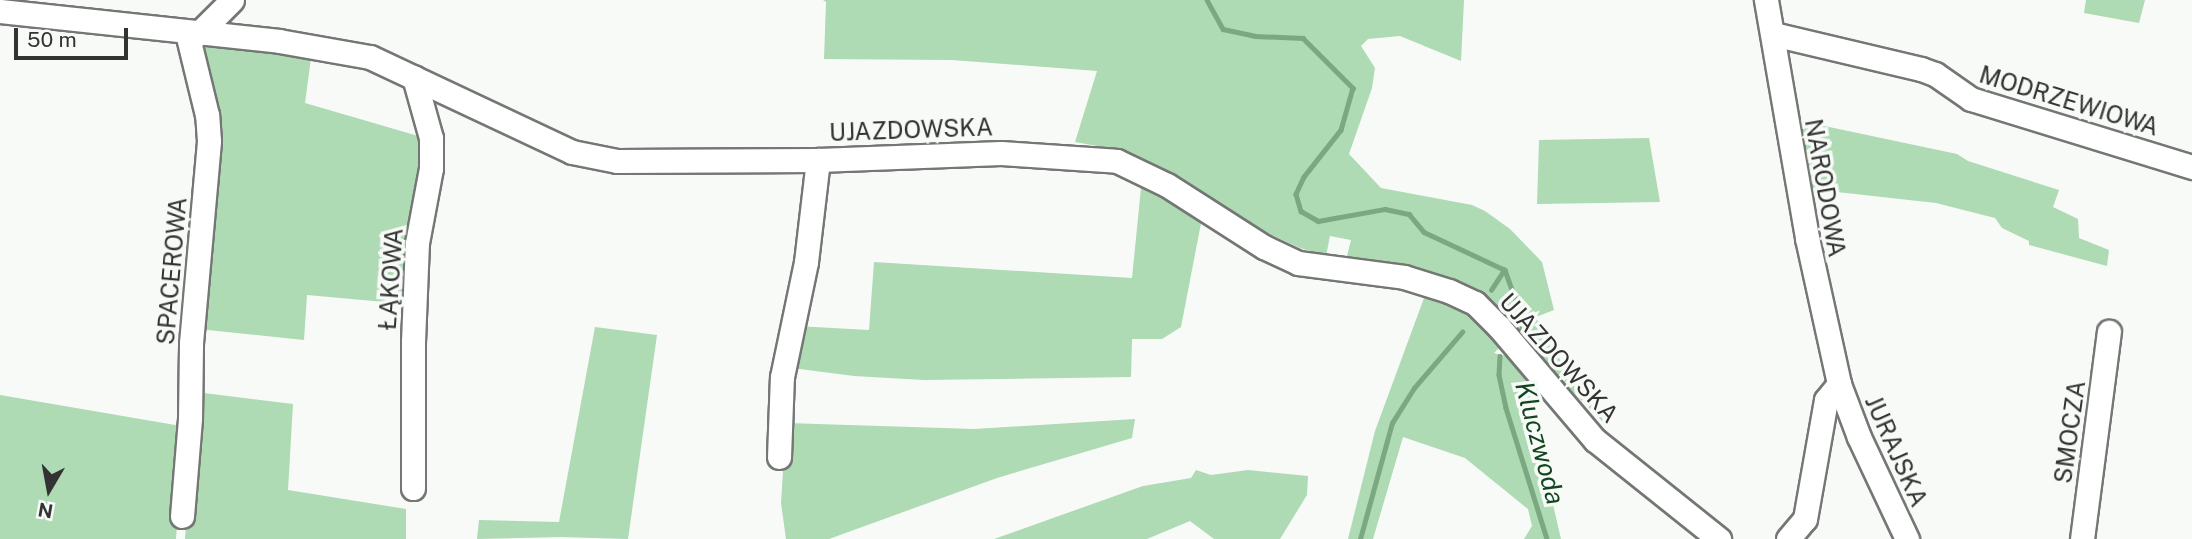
<!DOCTYPE html>
<html>
<head>
<meta charset="utf-8">
<style>
  body { margin:0 }
  #map { position:relative; width:2192px; height:539px; overflow:hidden; background:#f7faf7; font-family:"Public Sans",sans-serif }
  div>[style] { position:absolute }
  .green>* { inset:0; background:#aedab4 }
  .stream>* { height:4.5px; margin:-2.25px; padding:0 2.25px; transform-origin:2.25px; border-radius:2.25px; background:#7ba781 }
  .roads { filter:drop-shadow(2px 0 #747774) drop-shadow(-2px 0 #747774) drop-shadow(0 2px #747774) drop-shadow(0 -2px #747774) }
  .minor>* { height:23px; margin:-11.5px; padding:0 11.5px; transform-origin:11.5px; border-radius:11.5px; background:#fff }
  span { translate:-50% -50%; white-space:nowrap; text-align:center; line-height:1.15; -webkit-text-stroke:7px #f7faf7; paint-order:stroke }
  .street-label { font-size:24px; color:#323332 }
  .water-label { font-size:26px; color:#134620; font-style:italic }
  .north { position:absolute; left:14px; top:455px; width:70px; height:70px; -webkit-text-stroke:5px #f7faf7; paint-order:stroke; rotate:190deg; font-size:19px; font-weight:700; line-height:28px; text-align:center; color:#323332 }
  .north::after { content:''; display:block; margin:auto; width:24px; height:32px; background:#323332; clip-path:polygon(50% 0,100% 100%,50% 72%,0 100%) }
  .scale { position:absolute; left:14px; top:28px; width:114px; height:32px; box-sizing:border-box; border:4px solid #323332; border-top:0; padding-left:9px; font-size:21px; line-height:24px; white-space:nowrap; color:#323332; -webkit-text-stroke:5px #f7faf7; paint-order:stroke }
</style>
</head>
<body>
<div id="map">
  <div class="green">
    <div style="clip-path:polygon(823px 0,1464px 0,1461px 61px,1400px 36px,1368px 39px,1361px 46px,1375px 68px,1372px 88px,1349px 154px,1381px 188px,1472px 205px,1485px 211px,1510px 229px,1542px 262px,1554px 310px,1536px 317px,1546px 340px,1609px 428px,1478px 297px,1411px 265px,1346px 260px,1351px 240px,1330px 236px,1326px 256px,1300px 248px,1265px 232px,1163px 169px,1119px 150px,1075px 142px,1097px 71px,952px 60px,824px 59px,826px 2px)"></div>
    <div style="clip-path:polygon(2086px 0,2145px 0,2139px 23px,2084px 13px)"></div>
    <div style="clip-path:polygon(196px 44px,311px 58px,305px 103px,425px 138px,407px 304px,307px 295px,304px 340px,198px 329px,210px 185px)"></div>
    <div style="clip-path:polygon(1796px 120px,1957px 154px,1968px 161px,2059px 190px,2053px 207px,2078px 219px,2079px 238px,2109px 250px,2107px 266px,2029px 245px,2029px 241px,2002px 228px,1995px 218px,1936px 203px,1810px 189px)"></div>
    <div style="clip-path:polygon(1649px 138px,1660px 202px,1537px 204px,1539px 140px)"></div>
    <div style="clip-path:polygon(1141px 188px,1202px 218px,1181px 327px,1162px 339px,1132px 339px,1131px 377px,924px 380px,854px 376px,792px 368px,796px 326px,869px 330px,874px 262px,1132px 278px)"></div>
    <div style="clip-path:polygon(1424px 298px,1462px 309px,1501px 346px,1494px 353px,1510px 357px,1539px 396px,1531px 410px,1561px 539px,1524px 539px,1532px 526px,1528px 509px,1465px 458px,1403px 437px,1373px 539px,1348px 539px,1375px 431px)"></div>
    <div style="clip-path:polygon(595px 327px,657px 335px,628px 539px,561px 537px,477px 539px,479px 520px,559px 522px)"></div>
    <div style="clip-path:polygon(196px 392px,293px 404px,288px 490px,406px 509px,406px 539px,185px 539px)"></div>
    <div style="clip-path:polygon(0 395px,181px 426px,183px 443px,176px 539px,0 539px)"></div>
    <div style="clip-path:polygon(1135px 419px,1132px 438px,997px 478px,829px 539px,786px 539px,781px 503px,786px 423px,974px 429px)"></div>
    <div style="clip-path:polygon(1196px 470px,1211px 475px,1248px 470px,1308px 476px,1307px 495px,1280px 539px,1214px 539px,1190px 521px,1147px 539px,994px 539px,1143px 486px,1191px 478px)"></div>
  </div>
  <div class="stream">
    <div style="left:1207px;top:0;width:33px;rotate:61deg"></div>
    <div style="left:1223px;top:29px;width:33px;rotate:12deg"></div>
    <div style="left:1255px;top:36px;width:48px;rotate:2.4deg"></div>
    <div style="left:1303px;top:38px;width:71px;rotate:45deg"></div>
    <div style="left:1353px;top:88px;width:44px;rotate:105.9deg"></div>
    <div style="left:1341px;top:130px;width:60px;rotate:128.2deg"></div>
    <div style="left:1304px;top:177px;width:19px;rotate:115deg"></div>
    <div style="left:1296px;top:194px;width:18px;rotate:74deg"></div>
    <div style="left:1301px;top:211px;width:20px;rotate:30deg"></div>
    <div style="left:1318px;top:221px;width:68px;rotate:-10.2deg"></div>
    <div style="left:1385px;top:209px;width:25px;rotate:12deg"></div>
    <div style="left:1409px;top:214px;width:23px;rotate:50deg"></div>
    <div style="left:1424px;top:232px;width:89px;rotate:25.1deg"></div>
    <div style="left:1505px;top:270px;width:56px;rotate:70.3deg"></div>
    <div style="left:1524px;top:323px;width:17px;rotate:107deg"></div>
    <div style="left:1491px;top:290px;width:24px;rotate:-57deg"></div>
    <div style="left:1500px;top:356px;width:19px;rotate:93deg"></div>
    <div style="left:1499px;top:375px;width:34px;rotate:78deg"></div>
    <div style="left:1506px;top:408px;width:137px;rotate:72.6deg"></div>
    <div style="left:1360px;top:539px;width:120px;rotate:-74.6deg"></div>
    <div style="left:1392px;top:423px;width:41px;rotate:-57.8deg"></div>
    <div style="left:1414px;top:388px;width:74px;rotate:-49.4deg"></div>
  </div>
  <div class="roads">
    <div class="minor">
      <div style="left:1766px;top:0;width:242px;rotate:80.2deg"></div>
      <div style="left:1807px;top:238px;width:149px;rotate:77.6deg"></div>
      <div style="left:1839px;top:384px;width:57px;rotate:69.3deg"></div>
      <div style="left:1859px;top:437px;width:113px;rotate:64.8deg"></div>
      <div style="left:0;top:11px;width:281px;rotate:6.1deg"></div>
      <div style="left:279px;top:41px;width:92px;rotate:10deg"></div>
      <div style="left:370px;top:57px;width:223px;rotate:25.2deg"></div>
      <div style="left:572px;top:152px;width:46px;rotate:11.3deg"></div>
      <div style="left:617px;top:161px;width:201px;rotate:-0.3deg"></div>
      <div style="left:818px;top:160px;width:183px;rotate:-2.2deg"></div>
      <div style="left:1001px;top:153px;width:116px;rotate:3.9deg"></div>
      <div style="left:1117px;top:161px;width:55px;rotate:25.6deg"></div>
      <div style="left:1167px;top:185px;width:115px;rotate:32.6deg"></div>
      <div style="left:1264px;top:247px;width:38px;rotate:25deg"></div>
      <div style="left:1298px;top:263px;width:107px;rotate:7.5deg"></div>
      <div style="left:1404px;top:277px;width:47px;rotate:17.3deg"></div>
      <div style="left:1449px;top:291px;width:29px;rotate:25deg"></div>
      <div style="left:1475px;top:303px;width:34px;rotate:45deg"></div>
      <div style="left:1499px;top:327px;width:148px;rotate:49.7deg"></div>
      <div style="left:1595px;top:440px;width:159px;rotate:38.6deg"></div>
      <div style="left:198px;top:34px;width:48px;rotate:-45deg"></div>
      <div style="left:1773px;top:34px;width:152px;rotate:13.3deg"></div>
      <div style="left:1921px;top:69px;width:15px;rotate:20deg"></div>
      <div style="left:1935px;top:74px;width:44px;rotate:34.8deg"></div>
      <div style="left:1971px;top:99px;width:231px;rotate:17.1deg"></div>
      <div style="left:779px;top:457px;width:80px;rotate:-87.9deg"></div>
      <div style="left:782px;top:377px;width:117px;rotate:-78.2deg"></div>
      <div style="left:806px;top:262px;width:103px;rotate:-83.3deg"></div>
      <div style="left:413px;top:488px;width:146px;rotate:-90deg"></div>
      <div style="left:413px;top:342px;width:99px;rotate:-87.7deg"></div>
      <div style="left:417px;top:243px;width:76px;rotate:-79.4deg"></div>
      <div style="left:431px;top:168px;width:30px;rotate:-90deg"></div>
      <div style="left:431px;top:138px;width:63px;rotate:-105.6deg"></div>
      <div style="left:182px;top:516px;width:98px;rotate:-85.3deg"></div>
      <div style="left:190px;top:418px;width:75px;rotate:-89.2deg"></div>
      <div style="left:191px;top:343px;width:203px;rotate:-84.9deg"></div>
      <div style="left:209px;top:141px;width:26px;rotate:-94deg"></div>
      <div style="left:207px;top:115px;width:84px;rotate:-103.7deg"></div>
      <div style="left:1788px;top:539px;width:26px;rotate:-50deg"></div>
      <div style="left:1805px;top:519px;width:121px;rotate:-80deg"></div>
      <div style="left:1826px;top:400px;width:21px;rotate:-51deg"></div>
      <div style="left:2082px;top:539px;width:209px;rotate:-82.6deg"></div>
    </div>
  </div>
  <div class="street-label">
    <span style="left:2069px;top:101px;rotate:17deg">MODRZEWIOWA</span>
    <span style="left:911px;top:130px;rotate:-2deg">UJAZDOWSKA</span>
    <span style="left:1825px;top:188px;rotate:80deg">NARODOWA</span>
    <span style="left:172px;top:271px;rotate:-85deg">SPACEROWA</span>
    <span style="left:391px;top:279px;rotate:-86deg">ŁĄKOWA</span>
    <span style="left:1559px;top:358px;rotate:48deg">UJAZDOWSKA</span>
    <span style="left:2070px;top:432px;rotate:-82deg">SMOCZA</span>
    <span style="left:1896px;top:451px;rotate:66deg">JURAJSKA</span>
  </div>
  <div class="water-label">
    <span style="left:1540px;top:443px;rotate:75deg">Kluczwoda</span>
  </div>
  <div class="north">N</div>
  <div class="scale">50 m</div>
</div>
</body>
</html>
